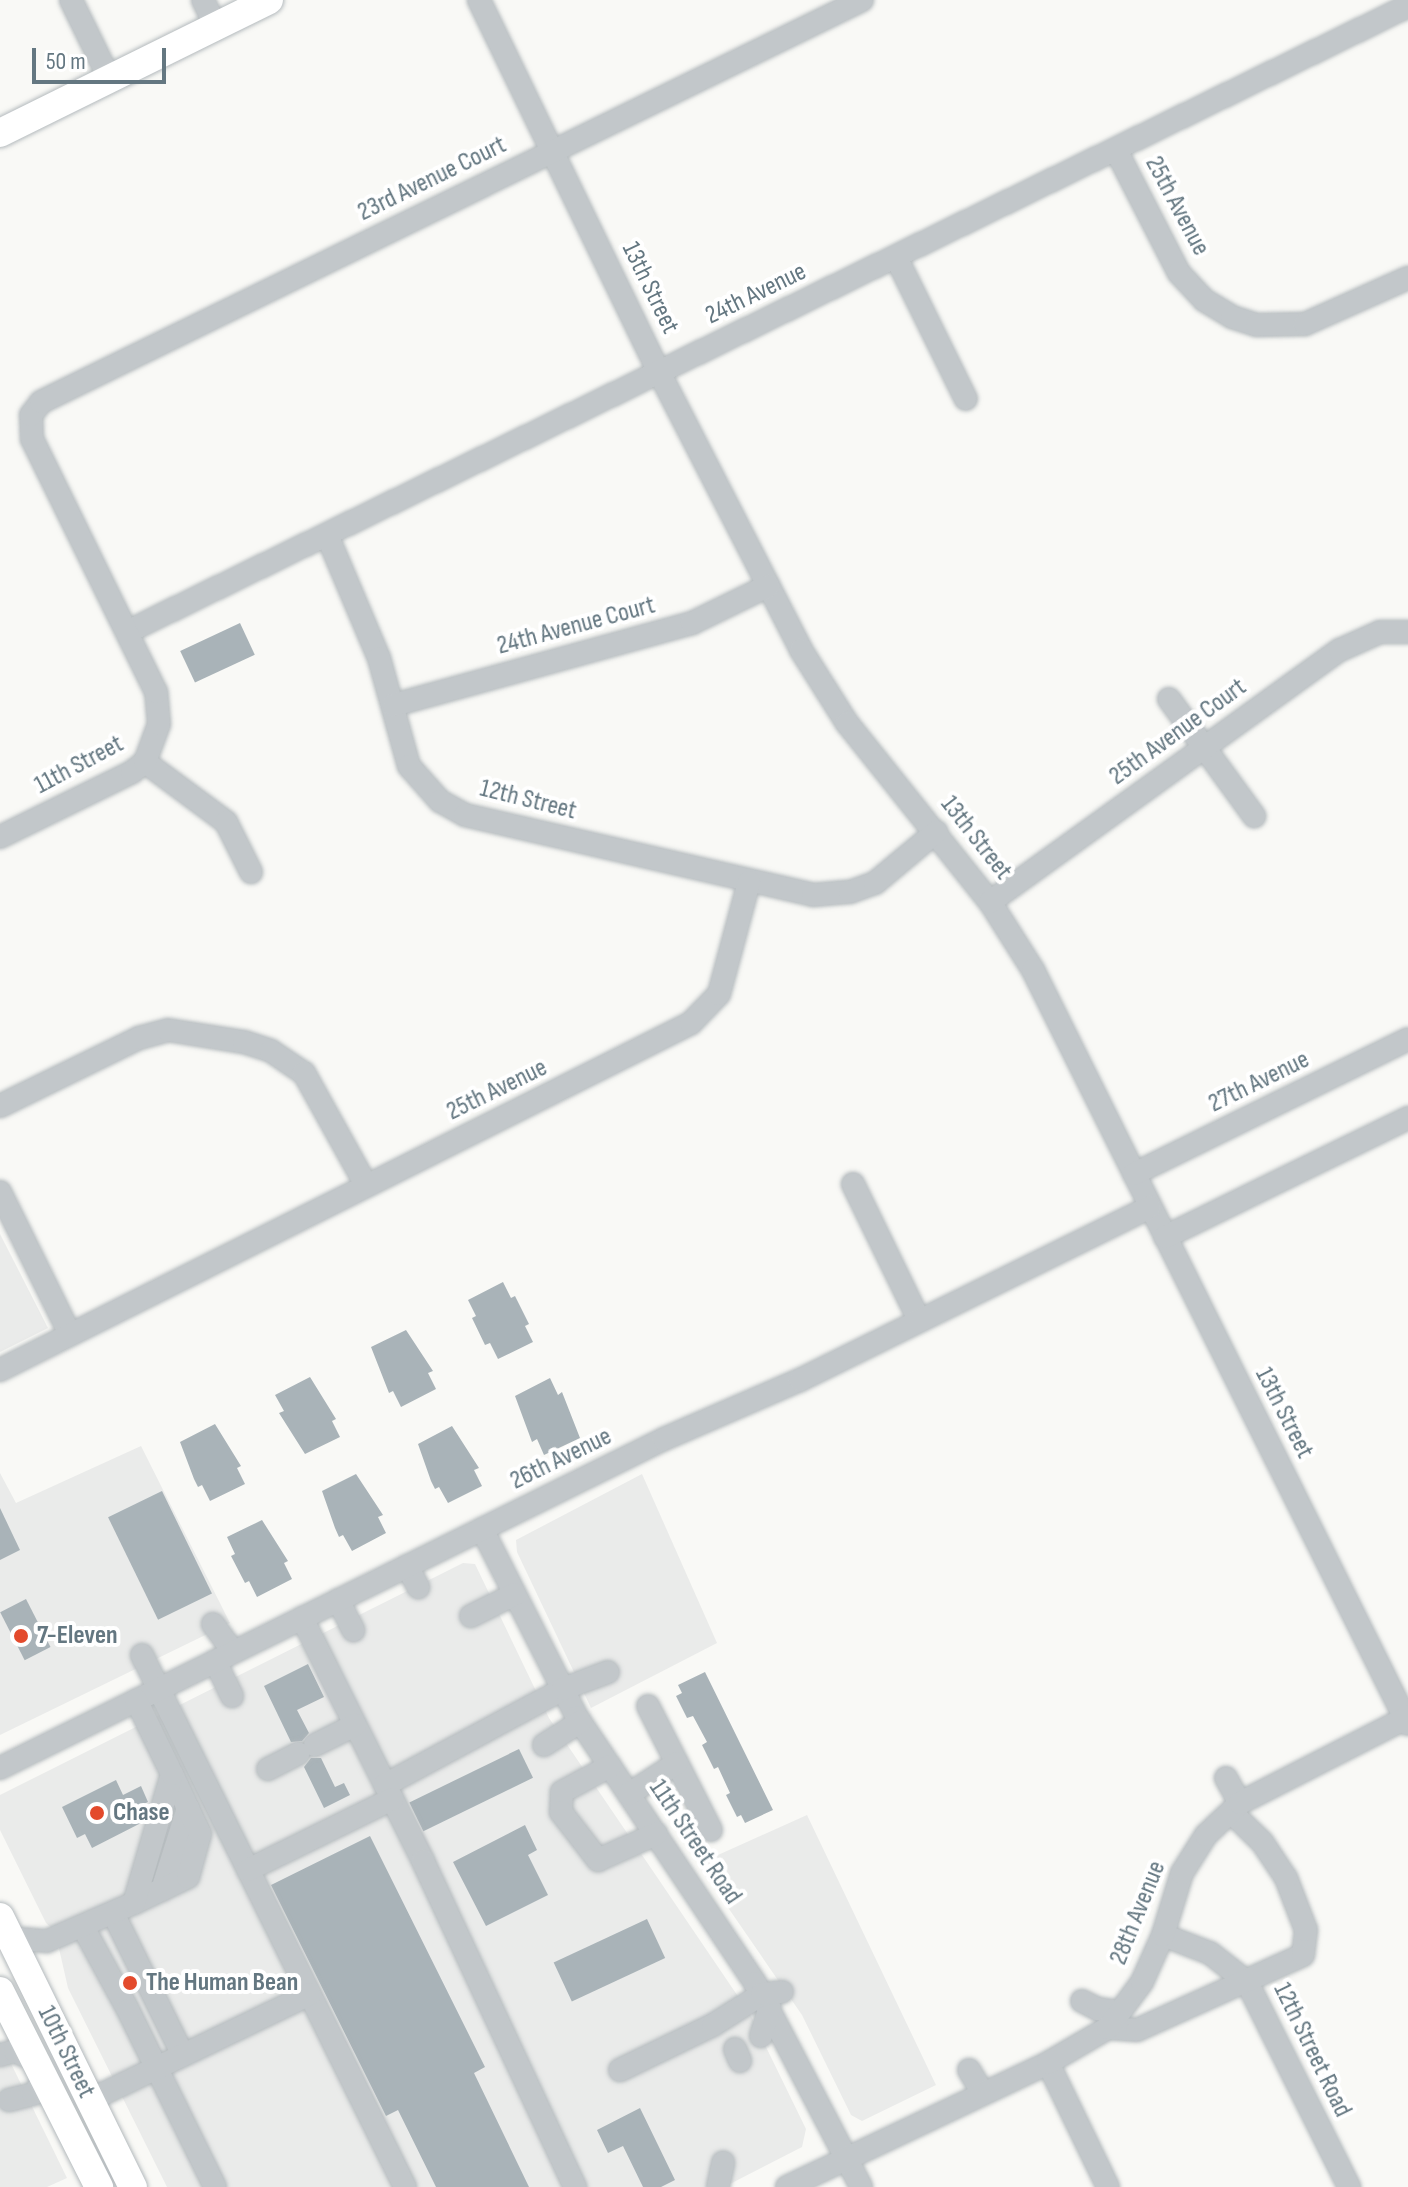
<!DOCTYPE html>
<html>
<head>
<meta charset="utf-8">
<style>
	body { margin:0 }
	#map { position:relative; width:1408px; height:2187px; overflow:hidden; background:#f9f9f6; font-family:"Sofia Sans Condensed",sans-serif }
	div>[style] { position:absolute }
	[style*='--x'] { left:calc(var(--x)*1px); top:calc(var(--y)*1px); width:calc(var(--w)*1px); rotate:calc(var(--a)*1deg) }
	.built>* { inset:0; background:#eaebea }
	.building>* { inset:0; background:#a9b3b8; transform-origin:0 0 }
	.roads { filter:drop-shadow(0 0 2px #b4babd) drop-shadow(0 0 2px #b4babd) }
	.minor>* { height:22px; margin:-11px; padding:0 11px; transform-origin:11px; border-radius:11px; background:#c2c7ca }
	.major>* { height:28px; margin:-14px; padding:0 14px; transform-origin:14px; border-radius:14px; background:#fff }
	.dots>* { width:22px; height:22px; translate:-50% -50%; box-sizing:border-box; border:4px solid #fff; border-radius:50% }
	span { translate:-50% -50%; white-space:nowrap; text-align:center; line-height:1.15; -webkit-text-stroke:8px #fff; paint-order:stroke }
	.street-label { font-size:26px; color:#647781 }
	.poi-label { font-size:26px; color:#647781; font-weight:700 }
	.left { translate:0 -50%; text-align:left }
	.scale { position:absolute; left:32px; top:48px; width:134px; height:36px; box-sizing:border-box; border:4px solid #647781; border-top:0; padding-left:10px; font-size:24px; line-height:28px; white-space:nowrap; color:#647781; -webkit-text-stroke:6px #fff; paint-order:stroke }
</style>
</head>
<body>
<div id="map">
	<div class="built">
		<i style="clip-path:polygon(0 1234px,48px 1328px,0 1352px)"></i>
		<i style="clip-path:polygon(141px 1446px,230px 1623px,0 1735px,0 1473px,16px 1503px)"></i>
		<i style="clip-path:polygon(642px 1474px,717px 1643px,591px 1708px,517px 1552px,516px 1540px)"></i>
		<i style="clip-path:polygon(463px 1563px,475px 1564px,549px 1718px,750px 2014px,806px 2129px,802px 2147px,724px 2187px,167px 2187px,68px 1988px,55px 1931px,46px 1923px,0 1830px,0 1795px)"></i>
		<i style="clip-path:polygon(807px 1815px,936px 2085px,862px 2121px,851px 2115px,802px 2015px,698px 1864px)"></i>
		<i style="clip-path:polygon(0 2041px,67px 2178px,47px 2187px,0 2187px)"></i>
	</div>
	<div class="building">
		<i style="left:240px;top:623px;width:35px;height:66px;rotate:65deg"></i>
		<i style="clip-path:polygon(503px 1282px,511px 1298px,515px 1296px,529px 1324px,525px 1326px,533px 1342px,498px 1359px,490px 1343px,485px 1345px,472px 1318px,476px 1316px,468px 1300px)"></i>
		<i style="clip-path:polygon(406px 1330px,433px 1371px,428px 1373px,436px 1389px,401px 1407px,393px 1391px,389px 1393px,371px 1347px)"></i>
		<i style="clip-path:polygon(310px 1377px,336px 1419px,332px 1421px,340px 1437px,305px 1454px,279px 1413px,284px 1411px,275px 1395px)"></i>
		<i style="clip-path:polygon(550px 1378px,558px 1395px,562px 1392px,580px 1438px,544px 1455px,537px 1439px,532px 1442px,515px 1396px)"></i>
		<i style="clip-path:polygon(215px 1424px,241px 1466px,237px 1468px,245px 1484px,210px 1501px,202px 1485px,198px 1487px,194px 1479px,180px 1442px)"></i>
		<i style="clip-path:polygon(452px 1426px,479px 1468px,474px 1470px,482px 1486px,448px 1503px,439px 1487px,435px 1489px,431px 1481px,418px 1444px)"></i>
		<i style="clip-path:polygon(356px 1474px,383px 1515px,378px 1517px,386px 1533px,352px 1551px,343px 1535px,339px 1537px,335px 1528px,322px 1491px)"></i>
		<i style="left:162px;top:1491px;width:114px;height:60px;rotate:64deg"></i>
		<i style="clip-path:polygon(0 1508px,20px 1550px,0 1560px)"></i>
		<i style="clip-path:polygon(262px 1520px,288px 1561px,284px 1563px,292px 1579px,257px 1597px,249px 1581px,245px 1583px,231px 1556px,235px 1554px,227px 1537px)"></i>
		<i style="left:26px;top:1599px;width:54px;height:29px;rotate:63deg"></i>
		<i style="clip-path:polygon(308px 1664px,324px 1697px,297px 1710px,309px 1733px,302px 1741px,291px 1742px,264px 1686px)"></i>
		<i style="clip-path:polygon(705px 1672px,773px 1810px,745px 1823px,741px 1815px,737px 1817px,726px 1795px,730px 1793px,718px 1767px,714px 1769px,702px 1745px,707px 1742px,693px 1716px,687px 1718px,676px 1696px,682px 1693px,678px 1685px)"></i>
		<i style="left:519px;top:1749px;width:32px;height:122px;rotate:64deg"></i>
		<i style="clip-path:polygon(311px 1758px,321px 1758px,335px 1787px,344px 1783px,350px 1795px,324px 1808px,304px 1767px)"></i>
		<i style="clip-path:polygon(116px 1780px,123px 1795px,141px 1786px,148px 1802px,133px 1809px,141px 1823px,92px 1848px,85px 1834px,77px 1838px,62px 1807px)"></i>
		<i style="clip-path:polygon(525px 1825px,537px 1850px,528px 1855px,548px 1895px,486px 1926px,453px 1862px)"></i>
		<i style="clip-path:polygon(370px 1836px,485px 2067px,474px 2073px,529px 2187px,436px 2187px,398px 2110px,386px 2116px,271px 1885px)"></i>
		<i style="left:647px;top:1919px;width:43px;height:103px;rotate:65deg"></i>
		<i style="clip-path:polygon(640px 2108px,675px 2180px,661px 2187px,643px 2187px,623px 2146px,608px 2153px,597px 2130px)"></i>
	</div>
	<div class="roads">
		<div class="minor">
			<i style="--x:71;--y:0;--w:87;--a:64"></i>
			<i style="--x:203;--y:0;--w:28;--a:64"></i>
			<i style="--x:479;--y:0;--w:413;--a:64.2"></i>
			<i style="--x:659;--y:372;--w:312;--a:62.9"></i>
			<i style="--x:801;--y:650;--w:86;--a:57.8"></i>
			<i style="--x:847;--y:723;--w:229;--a:51.4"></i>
			<i style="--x:990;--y:902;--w:80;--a:57.7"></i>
			<i style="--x:1033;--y:970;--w:842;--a:63.56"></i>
			<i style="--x:1116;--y:150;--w:138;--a:62.9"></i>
			<i style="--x:1179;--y:273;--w:37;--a:47"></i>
			<i style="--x:1204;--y:300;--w:33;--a:31"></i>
			<i style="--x:1232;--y:317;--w:26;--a:18"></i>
			<i style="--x:1257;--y:325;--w:48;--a:-1.2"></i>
			<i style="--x:1305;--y:324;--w:113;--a:-24.1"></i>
			<i style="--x:896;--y:257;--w:158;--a:63.8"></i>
			<i style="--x:327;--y:535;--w:134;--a:67.1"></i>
			<i style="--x:379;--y:658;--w:112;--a:74.5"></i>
			<i style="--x:409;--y:766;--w:47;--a:48.5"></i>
			<i style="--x:440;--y:801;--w:29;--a:29"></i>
			<i style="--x:465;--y:815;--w:357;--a:12.9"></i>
			<i style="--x:813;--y:895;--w:37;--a:-5"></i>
			<i style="--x:850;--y:892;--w:27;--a:-20"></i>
			<i style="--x:875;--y:883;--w:80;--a:-39.9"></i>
			<i style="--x:129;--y:631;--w:1424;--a:-26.04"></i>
			<i style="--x:1169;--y:699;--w:145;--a:54"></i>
			<i style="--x:394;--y:705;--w:309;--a:-15.4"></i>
			<i style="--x:692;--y:623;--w:85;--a:-26"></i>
			<i style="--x:145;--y:762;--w:101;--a:36.5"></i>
			<i style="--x:226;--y:822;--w:56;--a:63.4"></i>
			<i style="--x:0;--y:837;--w:147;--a:-26.2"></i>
			<i style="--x:132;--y:772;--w:16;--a:-38"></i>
			<i style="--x:145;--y:762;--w:40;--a:-69.8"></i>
			<i style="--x:159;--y:724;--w:32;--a:-95"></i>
			<i style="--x:156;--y:692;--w:282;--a:-116.1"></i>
			<i style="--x:32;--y:439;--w:24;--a:-92"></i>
			<i style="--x:31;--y:415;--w:16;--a:-52"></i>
			<i style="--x:41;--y:402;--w:914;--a:-26.09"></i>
			<i style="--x:990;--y:902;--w:431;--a:-35.8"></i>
			<i style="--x:1340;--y:650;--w:44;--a:-24.2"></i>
			<i style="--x:1380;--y:632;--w:28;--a:0"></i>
			<i style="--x:0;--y:1106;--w:155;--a:-26.1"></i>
			<i style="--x:139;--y:1038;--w:30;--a:-15"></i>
			<i style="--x:168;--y:1030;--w:77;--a:9"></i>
			<i style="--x:244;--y:1042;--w:28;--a:18"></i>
			<i style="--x:271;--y:1051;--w:40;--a:34"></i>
			<i style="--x:304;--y:1073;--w:128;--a:61"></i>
			<i style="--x:1134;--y:1174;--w:305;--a:-26.2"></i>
			<i style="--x:853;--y:1184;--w:151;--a:64.1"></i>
			<i style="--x:0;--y:1192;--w:158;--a:63.8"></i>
			<i style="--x:1165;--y:1237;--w:271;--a:-26.1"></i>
			<i style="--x:0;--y:1370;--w:773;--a:-26.66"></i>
			<i style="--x:691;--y:1023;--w:40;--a:-46"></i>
			<i style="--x:719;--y:994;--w:116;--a:-75"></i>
			<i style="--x:482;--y:1529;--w:211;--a:63.2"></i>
			<i style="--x:577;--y:1717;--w:320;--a:56.2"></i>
			<i style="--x:755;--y:1983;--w:230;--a:62.5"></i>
			<i style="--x:407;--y:1566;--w:24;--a:62"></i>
			<i style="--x:338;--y:1600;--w:34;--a:63"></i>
			<i style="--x:471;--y:1616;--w:49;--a:-26.6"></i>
			<i style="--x:302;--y:1618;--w:271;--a:63.5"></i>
			<i style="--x:423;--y:1861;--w:360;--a:65"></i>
			<i style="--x:213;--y:1624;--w:34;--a:54"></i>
			<i style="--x:142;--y:1655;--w:593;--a:63.69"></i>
			<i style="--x:215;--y:1661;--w:39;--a:64"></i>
			<i style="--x:648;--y:1706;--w:139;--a:63.1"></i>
			<i style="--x:315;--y:1745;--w:45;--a:-26.6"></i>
			<i style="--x:544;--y:1745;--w:43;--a:-32.6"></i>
			<i style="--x:610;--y:1766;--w:55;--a:151.6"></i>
			<i style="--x:562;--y:1792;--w:20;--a:93"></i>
			<i style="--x:561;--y:1812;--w:61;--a:52.4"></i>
			<i style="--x:598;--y:1860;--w:64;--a:-24.1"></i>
			<i style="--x:0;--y:1768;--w:741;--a:-26.36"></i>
			<i style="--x:664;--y:1439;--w:148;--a:-23.5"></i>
			<i style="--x:800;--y:1380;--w:390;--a:-26.3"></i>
			<i style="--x:268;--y:1769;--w:34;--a:-27"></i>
			<i style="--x:1226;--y:1778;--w:29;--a:61"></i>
			<i style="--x:385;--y:1785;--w:202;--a:-28.3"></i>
			<i style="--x:563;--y:1689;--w:48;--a:-20.7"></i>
			<i style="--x:629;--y:1794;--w:57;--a:-32.9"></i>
			<i style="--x:248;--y:1870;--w:161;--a:-26.2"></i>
			<i style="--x:162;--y:1890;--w:86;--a:-72.4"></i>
			<i style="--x:134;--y:1903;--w:60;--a:-25.7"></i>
			<i style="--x:188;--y:1877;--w:45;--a:-74.4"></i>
			<i style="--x:200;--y:1834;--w:66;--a:-115"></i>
			<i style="--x:113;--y:1913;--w:158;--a:63.8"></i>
			<i style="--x:83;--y:1927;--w:94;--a:61.5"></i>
			<i style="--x:128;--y:2010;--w:197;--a:63.8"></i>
			<i style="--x:1163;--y:1935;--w:50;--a:21"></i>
			<i style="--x:1210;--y:1953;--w:47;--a:38.1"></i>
			<i style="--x:1247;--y:1982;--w:229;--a:63.5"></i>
			<i style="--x:11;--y:1938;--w:36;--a:5"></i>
			<i style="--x:47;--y:1941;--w:95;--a:-23.6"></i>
			<i style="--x:134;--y:1903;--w:134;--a:-73.6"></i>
			<i style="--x:172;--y:1774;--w:82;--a:-115.9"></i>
			<i style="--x:1082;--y:2001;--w:18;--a:27"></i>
			<i style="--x:1098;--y:2009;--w:21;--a:8"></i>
			<i style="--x:1108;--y:2028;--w:29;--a:4"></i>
			<i style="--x:1137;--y:2030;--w:182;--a:-24.3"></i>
			<i style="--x:1303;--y:1955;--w:25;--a:-83"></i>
			<i style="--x:1306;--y:1930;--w:56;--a:-111"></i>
			<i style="--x:1286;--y:1878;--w:43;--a:-123.7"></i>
			<i style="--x:1262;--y:1842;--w:43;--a:-135.9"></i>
			<i style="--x:761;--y:2036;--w:30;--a:-73"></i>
			<i style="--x:735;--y:2049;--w:13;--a:67"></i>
			<i style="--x:0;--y:2055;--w:16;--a:-15"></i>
			<i style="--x:15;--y:2051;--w:22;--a:27"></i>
			<i style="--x:1048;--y:2063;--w:138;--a:64.2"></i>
			<i style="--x:620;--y:2070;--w:103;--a:-25.8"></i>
			<i style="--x:713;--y:2025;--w:58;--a:-32.3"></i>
			<i style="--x:762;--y:1994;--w:20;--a:-6"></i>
			<i style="--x:969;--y:2070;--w:27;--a:59"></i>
			<i style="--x:9;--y:2100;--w:25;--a:-14"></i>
			<i style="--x:33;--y:2094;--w:18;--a:-49"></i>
			<i style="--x:90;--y:2100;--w:244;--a:-25.7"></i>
			<i style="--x:718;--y:2187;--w:25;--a:-78"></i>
			<i style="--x:787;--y:2187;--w:289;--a:-25.4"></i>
			<i style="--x:1048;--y:2063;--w:69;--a:-30.3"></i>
			<i style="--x:1108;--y:2028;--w:57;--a:-53.5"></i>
			<i style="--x:1142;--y:1982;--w:51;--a:-65.9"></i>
			<i style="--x:1163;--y:1935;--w:65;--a:-73"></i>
			<i style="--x:1182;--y:1873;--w:45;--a:-57.7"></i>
			<i style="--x:1206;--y:1835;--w:47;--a:-43.3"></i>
			<i style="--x:1240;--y:1803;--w:189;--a:-27.1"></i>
		</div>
		<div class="major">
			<i style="--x:0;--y:133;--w:300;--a:-26.3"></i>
			<i style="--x:0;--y:1917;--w:301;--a:63.8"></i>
			<i style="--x:0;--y:1991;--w:220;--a:63.2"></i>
		</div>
	</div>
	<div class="dots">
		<i style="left:21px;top:1636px;background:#e34a2c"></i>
		<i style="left:97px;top:1813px;background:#e34a2c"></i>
		<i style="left:130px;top:1983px;background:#e34a2c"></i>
	</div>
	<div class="street-label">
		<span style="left:432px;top:179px;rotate:-26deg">23rd Avenue Court</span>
		<span style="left:1177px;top:206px;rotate:62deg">25th Avenue</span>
		<span style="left:650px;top:288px;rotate:64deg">13th Street</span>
		<span style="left:756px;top:294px;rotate:-26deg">24th Avenue</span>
		<span style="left:576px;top:626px;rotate:-15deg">24th Avenue Court</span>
		<span style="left:1178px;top:732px;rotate:-36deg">25th Avenue Court</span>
		<span style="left:79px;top:765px;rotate:-28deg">11th Street</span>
		<span style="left:528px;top:800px;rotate:14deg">12th Street</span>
		<span style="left:976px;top:838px;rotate:52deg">13th Street</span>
		<span style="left:1259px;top:1082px;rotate:-26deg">27th Avenue</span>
		<span style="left:497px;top:1090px;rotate:-26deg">25th Avenue</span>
		<span style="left:1284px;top:1413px;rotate:63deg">13th Street</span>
		<span style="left:561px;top:1459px;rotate:-26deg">26th Avenue</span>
		<span style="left:695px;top:1842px;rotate:56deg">11th Street Road</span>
		<span style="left:1138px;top:1913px;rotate:-68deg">28th Avenue</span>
		<span style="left:1312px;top:2050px;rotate:64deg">12th Street Road</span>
		<span style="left:66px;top:2052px;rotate:64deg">10th Street</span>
	</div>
	<div class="poi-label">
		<span class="left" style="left:37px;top:1636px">7-Eleven</span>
		<span class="left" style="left:113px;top:1813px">Chase</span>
		<span class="left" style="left:146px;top:1983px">The Human Bean</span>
	</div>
	<div class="scale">50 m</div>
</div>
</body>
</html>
